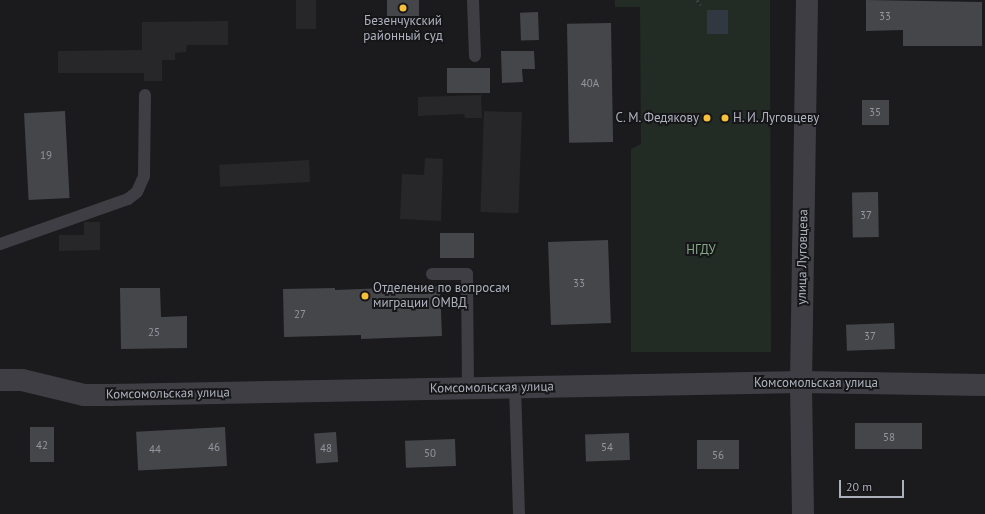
<!DOCTYPE html>
<html>
<head>
<meta charset="utf-8">
<style>
	body { margin:0 }
	#map { position:relative; width:985px; height:514px; overflow:hidden; background:#1b1b1d; font-family:"PT Sans",sans-serif }
	div>[style] { position:absolute }
	[style*='--x'] { left:calc(var(--x)*1px); top:calc(var(--y)*1px); width:calc(var(--w)*1px); rotate:calc(var(--a)*1deg) }
	.built>* { inset:0; background:#27272a; transform-origin:0 0 }
	.green>* { inset:0; background:#222c24 }
	.water>* { inset:0; background:#303942; transform-origin:0 0 }
	.building>* { inset:0; background:#45464a; transform-origin:0 0 }
	.path>* { height:2.5px; margin-top:-1.25px; transform-origin:0; background:repeating-linear-gradient(90deg,#424349 0 2px,transparent 0 5px) }
	.service>* { height:12px; margin:-6px; padding:0 6px; transform-origin:6px; border-radius:6px; background:#3e3e44 }
	.minor>* { height:22px; margin:-11px; padding:0 11px; transform-origin:11px; border-radius:11px; background:#3e3e44 }
	.dots>* { width:11px; height:11px; translate:-50% -50%; box-sizing:border-box; border:2px solid #161618; border-radius:50% }
	span { translate:-50% -50%; white-space:nowrap; text-align:center; line-height:1.15; -webkit-text-stroke:4px #161618; paint-order:stroke }
	.number-label { font-size:11px; color:#9396a0 }
	.number-label span { -webkit-text-stroke-width:0 }
	.poi-label { font-size:13px; color:#adb1bd }
	.right { translate:-100% -50%; text-align:right }
	.left { translate:0 -50%; text-align:left }
	.park-label { font-size:13px; color:#84a888 }
	.street-label { font-size:13px; color:#adb1bd }
	.scale { position:absolute; left:839px; top:480px; width:65px; height:18px; box-sizing:border-box; border:2px solid #adb1bd; border-top:0; padding-left:5px; font-size:12px; line-height:14px; white-space:nowrap; color:#adb1bd; -webkit-text-stroke:3px #161618; paint-order:stroke }
</style>
</head>
<body>
<div id="map">
	<div class="built">
		<i style="left:296px;top:0;width:20px;height:29px"></i>
		<i style="clip-path:polygon(228px 21px,228px 45px,187px 45px,186px 52px,175px 53px,175px 60px,162px 60px,162px 81px,144px 81px,144px 73px,58px 73px,58px 51px,142px 50px,142px 22px)"></i>
		<i style="clip-path:polygon(481px 95px,482px 118px,465px 118px,464px 114px,418px 116px,418px 97px)"></i>
		<i style="left:484px;top:111px;width:38px;height:101px;rotate:2deg"></i>
		<i style="clip-path:polygon(425px 158px,443px 159px,441px 221px,400px 219px,402px 174px,424px 175px)"></i>
		<i style="left:309px;top:160px;width:22px;height:90px;rotate:87deg"></i>
		<i style="clip-path:polygon(84px 222px,100px 222px,100px 250px,59px 251px,59px 235px,84px 235px)"></i>
	</div>
	<div class="green">
		<i style="clip-path:polygon(615px 0,770px 0,771px 352px,631px 352px,631px 149px,641px 144px,640px 7px,615px 7px)"></i>
	</div>
	<div class="water">
		<i style="left:707px;top:10px;width:21px;height:24px"></i>
	</div>
	<div class="building">
		<i style="left:387px;top:0;width:32px;height:16px"></i>
		<i style="clip-path:polygon(866px 0,982px 2px,982px 46px,903px 46px,903px 30px,866px 31px)"></i>
		<i style="left:538px;top:12px;width:28px;height:18px;rotate:88deg"></i>
		<i style="left:611px;top:23px;width:119px;height:44px;rotate:89deg"></i>
		<i style="clip-path:polygon(501px 51px,534px 51px,535px 69px,522px 69px,523px 82px,502px 83px)"></i>
		<i style="left:490px;top:68px;width:25px;height:43px;rotate:90deg"></i>
		<i style="left:862px;top:100px;width:27px;height:25px"></i>
		<i style="left:65px;top:111px;width:87px;height:41px;rotate:87deg"></i>
		<i style="left:878px;top:192px;width:45px;height:26px;rotate:89deg"></i>
		<i style="left:440px;top:233px;width:34px;height:25px"></i>
		<i style="left:608px;top:240px;width:83px;height:60px;rotate:88deg"></i>
		<i style="clip-path:polygon(440px 286px,442px 336px,361px 339px,361px 335px,284px 337px,283px 289px,335px 288px,335px 290px)"></i>
		<i style="clip-path:polygon(120px 288px,160px 288px,161px 317px,187px 316px,187px 348px,121px 349px)"></i>
		<i style="left:894px;top:323px;width:26px;height:48px;rotate:88deg"></i>
		<i style="left:922px;top:423px;width:26px;height:67px;rotate:90deg"></i>
		<i style="left:30px;top:427px;width:24px;height:35px"></i>
		<i style="left:225px;top:427px;width:39px;height:89px;rotate:87deg"></i>
		<i style="left:336px;top:432px;width:30px;height:22px;rotate:86deg"></i>
		<i style="left:629px;top:433px;width:27px;height:44px;rotate:88deg"></i>
		<i style="left:455px;top:439px;width:27px;height:50px;rotate:88deg"></i>
		<i style="left:697px;top:440px;width:42px;height:29px"></i>
	</div>
	<div class="path">
		<i style="--x:697;--y:0;--w:6;--a:51"></i>
	</div>
	<div class="service">
		<i style="--x:473;--y:0;--w:56;--a:88"></i>
		<i style="--x:0;--y:244;--w:136;--a:-19.4"></i>
		<i style="--x:128;--y:199;--w:11;--a:-38"></i>
		<i style="--x:137;--y:192;--w:17;--a:-66"></i>
		<i style="--x:144;--y:176;--w:81;--a:-89.3"></i>
		<i style="--x:432;--y:274;--w:35;--a:0"></i>
		<i style="--x:467;--y:274;--w:114;--a:89.5"></i>
		<i style="--x:515;--y:387;--w:127;--a:88.2"></i>
	</div>
	<div class="minor">
		<i style="--x:0;--y:380;--w:22;--a:0"></i>
		<i style="--x:22;--y:380;--w:64;--a:13.6"></i>
		<i style="--x:84;--y:395;--w:28;--a:0"></i>
		<i style="--x:112;--y:395;--w:689;--a:-1.08"></i>
		<i style="--x:801;--y:382;--w:184;--a:0.9"></i>
		<i style="--x:803;--y:514;--w:132;--a:-90.9"></i>
		<i style="--x:801;--y:382;--w:382;--a:-89.1"></i>
	</div>
	<div class="dots">
		<i style="left:403px;top:8px;background:#f6c03a"></i>
		<i style="left:707px;top:118px;background:#f6c03a"></i>
		<i style="left:725px;top:118px;background:#f6c03a"></i>
		<i style="left:365px;top:296px;background:#f6c03a"></i>
	</div>
	<div class="number-label">
		<span style="left:885px;top:16px">33</span>
		<span style="left:590px;top:83px">40А</span>
		<span style="left:875px;top:112px">35</span>
		<span style="left:46px;top:155px">19</span>
		<span style="left:866px;top:215px">37</span>
		<span style="left:579px;top:283px">33</span>
		<span style="left:300px;top:314px">27</span>
		<span style="left:154px;top:332px">25</span>
		<span style="left:870px;top:336px">37</span>
		<span style="left:889px;top:437px">58</span>
		<span style="left:42px;top:445px">42</span>
		<span style="left:214px;top:447px">46</span>
		<span style="left:607px;top:447px">54</span>
		<span style="left:326px;top:448px">48</span>
		<span style="left:155px;top:449px">44</span>
		<span style="left:430px;top:453px">50</span>
		<span style="left:718px;top:455px">56</span>
	</div>
	<div class="poi-label">
		<span style="left:403px;top:29px">Безенчукский<br>районный суд</span>
		<span class="right" style="left:699px;top:118px">С. М. Федякову</span>
		<span class="left" style="left:733px;top:118px">Н. И. Луговцеву</span>
		<span class="left" style="left:373px;top:296px">Отделение по вопросам<br>миграции ОМВД</span>
	</div>
	<div class="park-label">
		<span style="left:701px;top:250px">НГДУ</span>
	</div>
	<div class="street-label">
		<span style="left:803px;top:257px;rotate:-89deg">улица Луговцева</span>
		<span style="left:816px;top:383px">Комсомольская улица</span>
		<span style="left:492px;top:388px;rotate:-1deg">Комсомольская улица</span>
		<span style="left:168px;top:394px;rotate:-1deg">Комсомольская улица</span>
	</div>
	<div class="scale">20 m</div>
</div>
</body>
</html>
